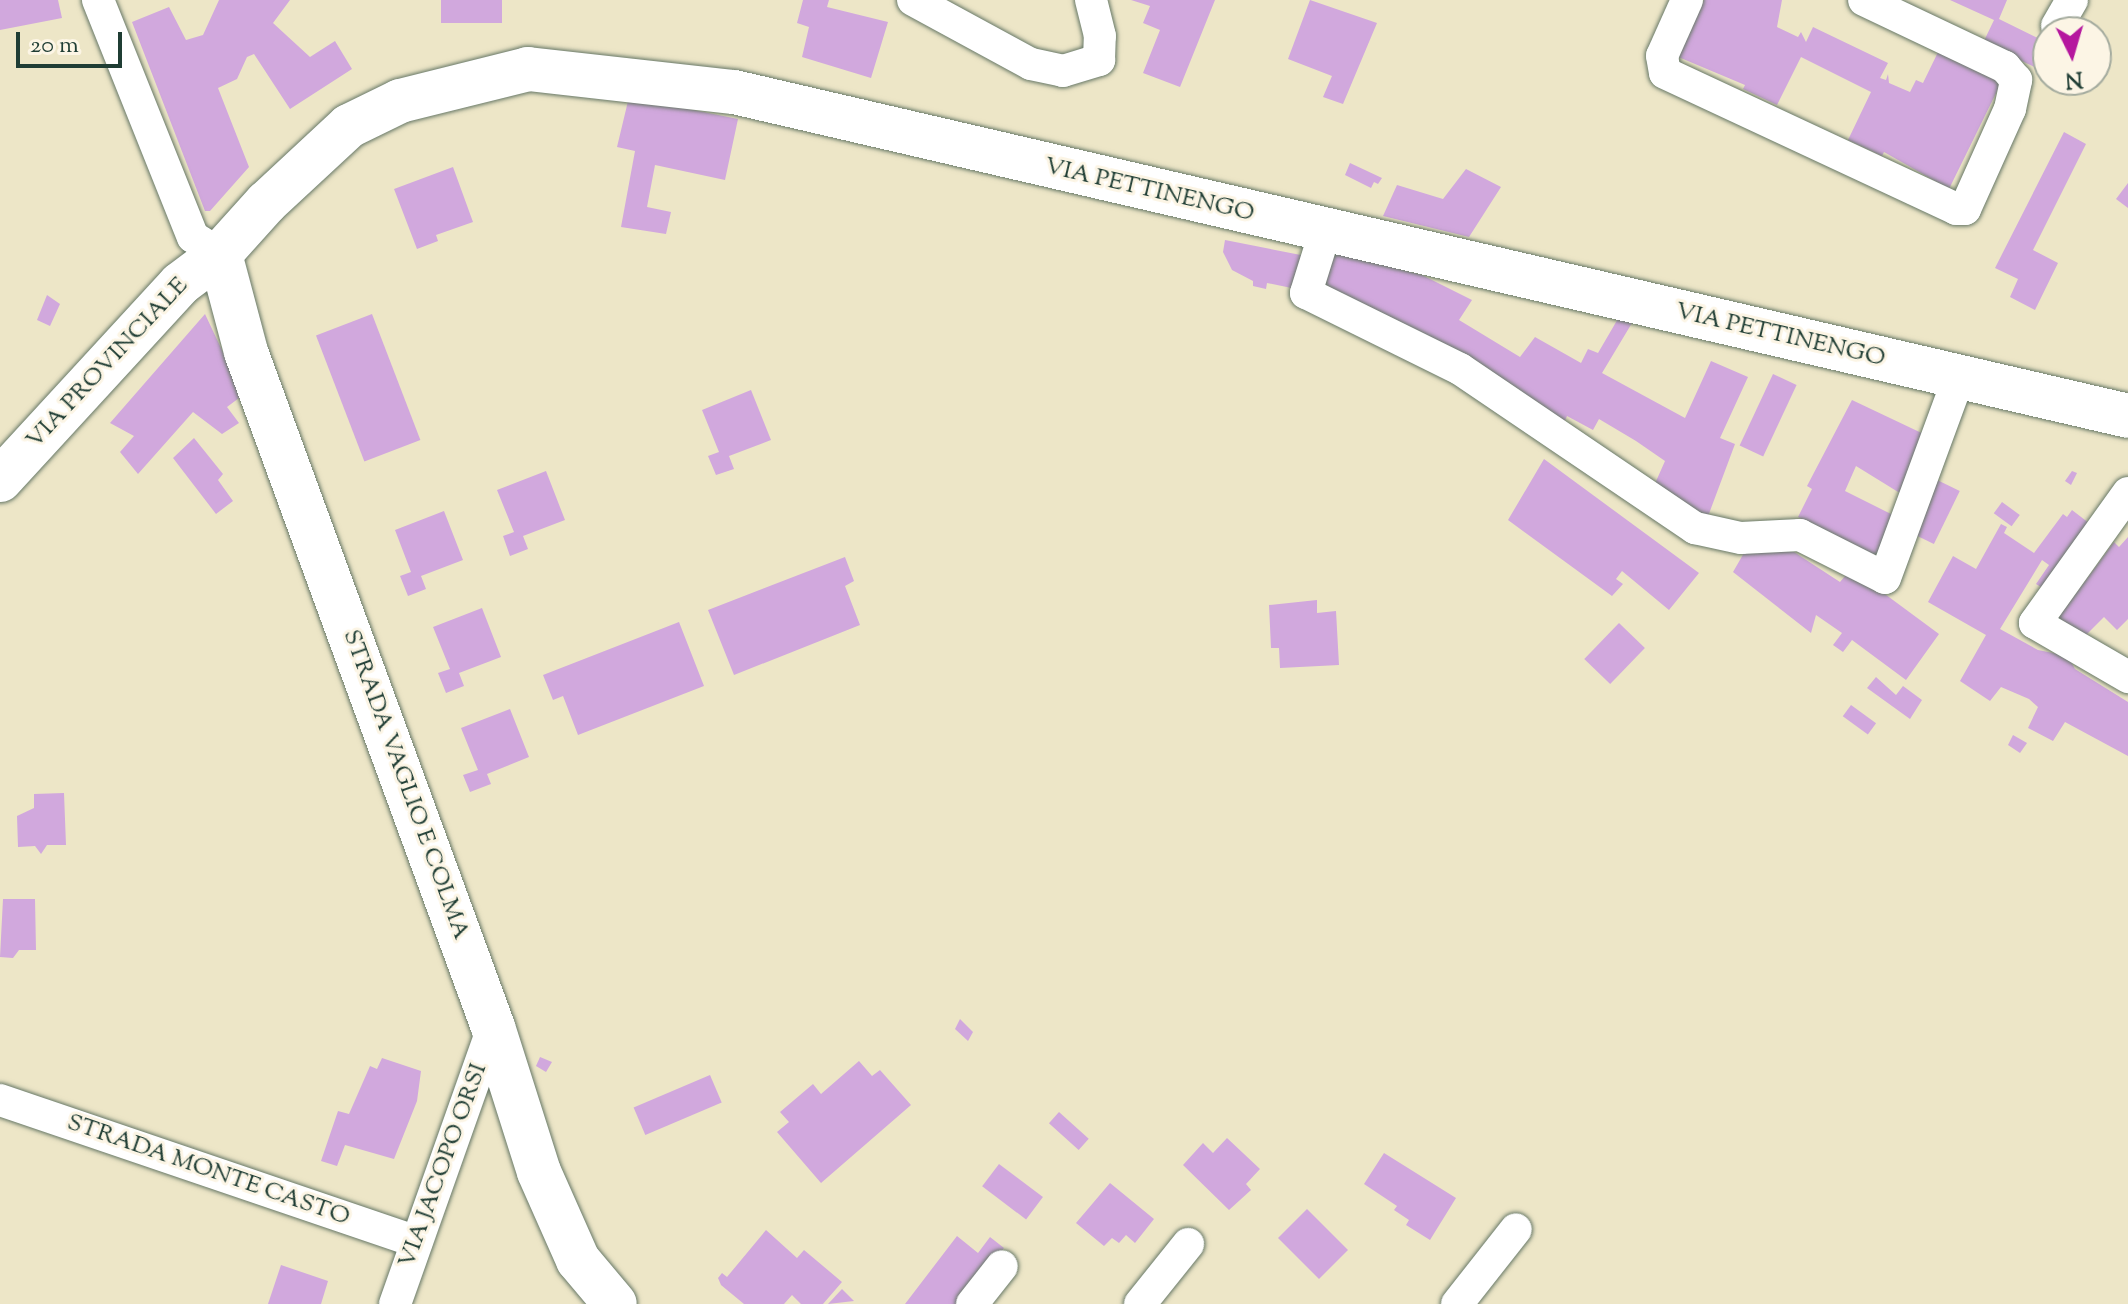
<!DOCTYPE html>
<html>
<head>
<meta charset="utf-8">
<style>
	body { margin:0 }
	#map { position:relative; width:2128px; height:1304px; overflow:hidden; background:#ede6c7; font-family:"Sorts Mill Goudy",serif }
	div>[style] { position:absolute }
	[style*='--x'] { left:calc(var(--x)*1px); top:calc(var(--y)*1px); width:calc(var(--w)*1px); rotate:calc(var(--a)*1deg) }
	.building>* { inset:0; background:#d1a8dd; transform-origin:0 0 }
	.roads { filter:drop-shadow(0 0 2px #677867) drop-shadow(0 0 2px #677867) }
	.street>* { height:32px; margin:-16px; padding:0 16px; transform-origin:16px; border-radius:16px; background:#fff }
	.secondary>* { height:44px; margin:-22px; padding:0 22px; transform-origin:22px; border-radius:22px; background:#fff }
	span { translate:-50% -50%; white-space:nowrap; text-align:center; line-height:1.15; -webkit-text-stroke:6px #fcf5e5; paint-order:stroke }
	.street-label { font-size:24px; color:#1f3d34 }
	.north { position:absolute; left:2032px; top:16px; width:80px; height:80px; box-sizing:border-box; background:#fcf5e5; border:2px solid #a4ab9e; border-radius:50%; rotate:175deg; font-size:22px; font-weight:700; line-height:32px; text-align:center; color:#1f3d34 }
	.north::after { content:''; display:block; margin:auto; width:28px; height:36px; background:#b5179e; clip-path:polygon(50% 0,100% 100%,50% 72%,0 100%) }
	.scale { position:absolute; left:16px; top:32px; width:106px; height:36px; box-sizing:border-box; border:4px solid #1f3d34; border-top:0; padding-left:10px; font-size:24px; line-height:28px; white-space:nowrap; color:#1f3d34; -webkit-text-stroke:6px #fcf5e5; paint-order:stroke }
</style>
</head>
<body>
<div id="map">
	<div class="building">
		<i style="clip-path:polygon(0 0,58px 0,62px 18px,0 30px)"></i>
		<i style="clip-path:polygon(219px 0,290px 0,273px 23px,310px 57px,335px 41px,352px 69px,290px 109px,254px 54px,247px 57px,237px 79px,218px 88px,249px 167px,210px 211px,205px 211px,132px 22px,169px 7px,186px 40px,203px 35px)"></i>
		<i style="left:441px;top:0;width:61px;height:23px"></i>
		<i style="clip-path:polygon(803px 0,829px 0,827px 7px,888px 22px,871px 78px,802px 57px,809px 27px,797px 23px)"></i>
		<i style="clip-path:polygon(1131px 0,1215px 0,1180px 87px,1143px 73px,1160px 30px,1143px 23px,1150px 6px)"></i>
		<i style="clip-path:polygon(1310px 0,1377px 23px,1343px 104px,1323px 97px,1332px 76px,1288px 59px)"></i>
		<i style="clip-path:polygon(1704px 0,1782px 0,1777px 27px,1798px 37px,1801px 32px,1806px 42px,1813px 27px,1888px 63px,1880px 78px,1886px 80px,1888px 74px,1889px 83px,1910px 92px,1916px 80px,1923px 83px,1941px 46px,2004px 77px,1949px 189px,1884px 152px,1882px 156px,1848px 140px,1871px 92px,1801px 57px,1777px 105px,1743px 89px,1745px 85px,1676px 56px)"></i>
		<i style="clip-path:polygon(1950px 0,2007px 0,1999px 19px,2048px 43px,2045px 72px,1983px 43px,1994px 20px)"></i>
		<i style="clip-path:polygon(629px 97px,738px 119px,725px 180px,655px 165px,647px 207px,671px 212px,666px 234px,621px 227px,635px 151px,617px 147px)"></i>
		<i style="clip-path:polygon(2064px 132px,2086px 144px,2033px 250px,2058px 263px,2035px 310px,2010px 297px,2018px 279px,1995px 268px)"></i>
		<i style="clip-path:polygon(1350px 163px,1382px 178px,1378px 184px,1374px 182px,1371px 188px,1345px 175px)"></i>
		<i style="clip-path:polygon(453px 167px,473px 222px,436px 235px,438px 241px,417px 249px,394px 189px)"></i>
		<i style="clip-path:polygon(1466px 169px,1501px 187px,1469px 237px,1383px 216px,1397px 185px,1443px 199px)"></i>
		<i style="clip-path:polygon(2128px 183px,2128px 208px,2116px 199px)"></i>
		<i style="clip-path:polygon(1225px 240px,1311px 257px,1301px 290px,1267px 283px,1266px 289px,1253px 286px,1253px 281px,1232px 270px,1223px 252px)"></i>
		<i style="clip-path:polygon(1325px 250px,1422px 275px,1472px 300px,1459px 320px,1520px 357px,1535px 337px,1581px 363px,1588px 349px,1598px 353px,1619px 317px,1632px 323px,1602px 373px,1685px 418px,1711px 361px,1748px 377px,1720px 438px,1735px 444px,1707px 519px,1653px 488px,1665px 461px,1636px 441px,1599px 419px,1593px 430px,1567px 416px,1562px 427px,1316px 282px)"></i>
		<i style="clip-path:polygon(47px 295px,60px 304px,50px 326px,37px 320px)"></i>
		<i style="clip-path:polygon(205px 314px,243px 395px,227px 407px,239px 423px,222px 434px,193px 412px,138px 474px,120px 452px,134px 436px,110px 423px)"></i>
		<i style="left:372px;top:314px;width:135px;height:60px;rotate:69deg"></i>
		<i style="left:1773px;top:374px;width:26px;height:79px;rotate:25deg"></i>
		<i style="clip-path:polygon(751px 390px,771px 440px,729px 456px,734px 469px,716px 475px,708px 456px,719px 452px,702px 410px)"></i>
		<i style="clip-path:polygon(1852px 400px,1930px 437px,1903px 495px,1856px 466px,1845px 491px,1899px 518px,1879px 560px,1798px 517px,1812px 489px,1807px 486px)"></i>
		<i style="clip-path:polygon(194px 438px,223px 474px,218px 480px,233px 501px,216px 514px,173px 458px)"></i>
		<i style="clip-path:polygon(1544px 459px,1699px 573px,1669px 610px,1622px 571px,1616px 579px,1623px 584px,1612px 596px,1508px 520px)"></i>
		<i style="clip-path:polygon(546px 471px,565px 520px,523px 536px,528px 549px,510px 556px,503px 536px,514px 532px,497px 490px)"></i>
		<i style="clip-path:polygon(2072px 471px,2077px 473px,2071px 485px,2065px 481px)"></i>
		<i style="left:1931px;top:477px;width:32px;height:59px;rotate:26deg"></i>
		<i style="left:2002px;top:502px;width:22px;height:14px;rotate:36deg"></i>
		<i style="clip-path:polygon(2072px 510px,2098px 530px,2049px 592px,2036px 584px,2049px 565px,2042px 560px,2000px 629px,2038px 650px,2068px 656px,2075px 669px,2128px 702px,2128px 756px,2065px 722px,2053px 741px,2028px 728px,2038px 707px,2029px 699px,2001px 687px,1990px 701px,1960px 681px,1986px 635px,1928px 602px,1953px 556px,1976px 569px,2001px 524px,2007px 527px,2004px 533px,2034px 553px,2063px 514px,2067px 517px)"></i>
		<i style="clip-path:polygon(444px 511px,463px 560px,421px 576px,426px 589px,408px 596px,400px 576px,411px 572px,395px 530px)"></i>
		<i style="clip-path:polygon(2128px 537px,2128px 619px,2117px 630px,2104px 617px,2086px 635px,2058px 618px,2114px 542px,2119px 547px)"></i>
		<i style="clip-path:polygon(1748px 546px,1794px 552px,1840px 582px,1851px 569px,1939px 634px,1906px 680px,1852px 640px,1843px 652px,1833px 645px,1842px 633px,1816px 615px,1811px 633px,1733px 572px)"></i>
		<i style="clip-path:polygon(845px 557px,854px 581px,845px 586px,860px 625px,734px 675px,708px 610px)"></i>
		<i style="clip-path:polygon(1317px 600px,1317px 613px,1336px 611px,1339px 665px,1280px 668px,1279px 648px,1271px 648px,1269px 605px)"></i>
		<i style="clip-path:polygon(482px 608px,501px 657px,459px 673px,464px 686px,446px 693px,438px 673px,450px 669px,433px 627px)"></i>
		<i style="clip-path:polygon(679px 622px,704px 686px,578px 735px,563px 696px,553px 700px,543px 675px)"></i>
		<i style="left:1619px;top:623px;width:36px;height:50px;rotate:44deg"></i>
		<i style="clip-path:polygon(1876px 677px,1896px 695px,1903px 686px,1922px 700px,1910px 719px,1867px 688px)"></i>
		<i style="left:1851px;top:705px;width:31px;height:14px;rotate:36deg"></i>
		<i style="clip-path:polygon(510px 709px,529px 757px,487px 774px,491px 784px,470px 792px,463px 775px,478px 770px,461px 728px)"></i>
		<i style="clip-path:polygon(2013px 735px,2027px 743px,2020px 753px,2008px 745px)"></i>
		<i style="clip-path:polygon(64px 793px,66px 845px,47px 845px,41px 854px,35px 846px,18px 847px,17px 816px,34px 808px,34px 794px)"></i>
		<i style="clip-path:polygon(3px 899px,35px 899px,36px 950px,19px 950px,13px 958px,0 957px)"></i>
		<i style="clip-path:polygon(960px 1019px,973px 1032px,968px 1041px,955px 1029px)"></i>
		<i style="clip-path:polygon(540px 1057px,552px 1062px,546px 1072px,536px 1066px)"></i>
		<i style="clip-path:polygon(382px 1058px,421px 1071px,417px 1101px,394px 1159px,345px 1145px,337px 1166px,321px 1161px,338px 1111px,349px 1114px,370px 1066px,377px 1069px)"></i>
		<i style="clip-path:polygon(859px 1061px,872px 1076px,880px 1070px,911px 1105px,821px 1183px,777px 1132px,789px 1122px,780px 1112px,813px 1084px,821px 1094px)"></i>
		<i style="left:710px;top:1075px;width:30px;height:83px;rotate:67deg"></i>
		<i style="left:1059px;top:1112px;width:40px;height:15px;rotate:42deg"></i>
		<i style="clip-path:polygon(1227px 1138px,1260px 1169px,1246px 1184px,1251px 1190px,1229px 1210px,1183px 1165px,1203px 1143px,1213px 1153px)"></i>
		<i style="clip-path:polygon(1384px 1153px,1456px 1198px,1430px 1240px,1406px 1225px,1409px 1220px,1394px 1210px,1397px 1206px,1364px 1184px)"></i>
		<i style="left:999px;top:1164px;width:55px;height:28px;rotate:37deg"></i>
		<i style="clip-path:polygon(1110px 1183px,1154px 1219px,1135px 1243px,1126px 1235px,1119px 1243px,1112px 1238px,1104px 1246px,1076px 1223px)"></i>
		<i style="left:1307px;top:1209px;width:58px;height:41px;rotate:45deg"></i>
		<i style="clip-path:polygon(766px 1230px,797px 1258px,804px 1250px,842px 1282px,823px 1304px,801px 1304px,792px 1295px,784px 1304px,744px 1304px,721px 1285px,718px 1278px,722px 1273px,727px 1277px)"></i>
		<i style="clip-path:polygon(957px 1236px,978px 1253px,990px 1237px,1004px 1248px,959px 1304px,905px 1304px)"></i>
		<i style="clip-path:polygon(281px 1265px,328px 1281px,321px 1304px,268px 1304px)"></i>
		<i style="clip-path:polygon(842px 1289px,854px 1301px,828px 1304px)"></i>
	</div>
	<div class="roads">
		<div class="street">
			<i style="--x:98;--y:0;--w:255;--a:68.2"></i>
			<i style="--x:193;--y:237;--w:32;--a:32"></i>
			<i style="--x:913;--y:0;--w:134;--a:28.5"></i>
			<i style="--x:1031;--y:64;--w:33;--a:12"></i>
			<i style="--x:1063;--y:71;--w:38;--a:-17"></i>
			<i style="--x:1099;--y:60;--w:24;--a:-88"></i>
			<i style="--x:1100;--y:36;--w:37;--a:-104"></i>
			<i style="--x:1687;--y:0;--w:61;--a:114.1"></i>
			<i style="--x:1662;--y:56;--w:17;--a:80"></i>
			<i style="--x:1665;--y:73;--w:321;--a:25"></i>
			<i style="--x:1956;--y:209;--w:9;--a:0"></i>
			<i style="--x:1965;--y:209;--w:110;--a:-65.8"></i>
			<i style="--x:2010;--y:109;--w:30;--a:-78"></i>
			<i style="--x:2016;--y:80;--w:17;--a:-130"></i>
			<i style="--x:2005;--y:67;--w:156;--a:-154.6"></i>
			<i style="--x:2057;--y:26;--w:30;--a:-60"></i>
			<i style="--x:1325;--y:232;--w:64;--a:107.3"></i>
			<i style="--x:1306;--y:293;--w:172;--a:26.3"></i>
			<i style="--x:1460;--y:369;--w:284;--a:34.1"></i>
			<i style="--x:1695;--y:528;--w:47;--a:12.3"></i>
			<i style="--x:1741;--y:538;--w:59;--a:-2.9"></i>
			<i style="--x:1800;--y:535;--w:95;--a:26.8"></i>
			<i style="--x:1885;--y:578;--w:214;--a:-69.8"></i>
			<i style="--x:2128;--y:493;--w:160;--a:125.6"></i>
			<i style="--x:2035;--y:623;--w:108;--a:30.1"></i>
			<i style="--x:0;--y:1100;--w:440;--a:18.8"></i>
			<i style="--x:395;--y:1304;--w:294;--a:-70.5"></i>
			<i style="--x:972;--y:1304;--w:48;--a:-51.7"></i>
			<i style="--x:1140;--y:1304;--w:77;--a:-51.3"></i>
			<i style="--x:1457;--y:1304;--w:95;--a:-51.8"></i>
		</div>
		<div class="secondary">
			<i style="--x:220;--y:254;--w:101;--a:75.1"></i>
			<i style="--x:246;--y:352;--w:719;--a:69.9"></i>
			<i style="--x:493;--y:1027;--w:152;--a:72.4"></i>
			<i style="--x:539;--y:1172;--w:96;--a:66.1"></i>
			<i style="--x:578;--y:1260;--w:57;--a:49.9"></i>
			<i style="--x:0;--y:480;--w:266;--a:-47.4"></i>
			<i style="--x:180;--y:284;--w:50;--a:-36.9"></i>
			<i style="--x:220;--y:254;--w:69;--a:-48"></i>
			<i style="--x:266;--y:203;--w:113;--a:-42.9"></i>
			<i style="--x:349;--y:126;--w:57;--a:-26.1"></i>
			<i style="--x:400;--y:101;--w:132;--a:-14"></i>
			<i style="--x:528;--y:69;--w:207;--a:6.4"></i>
			<i style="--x:734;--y:92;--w:1431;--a:13.08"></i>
		</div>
	</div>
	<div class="street-label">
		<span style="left:1149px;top:191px;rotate:13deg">VIA PETTINENGO</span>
		<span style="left:1780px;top:336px;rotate:13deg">VIA PETTINENGO</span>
		<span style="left:108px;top:364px;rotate:-47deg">VIA PROVINCIALE</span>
		<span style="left:405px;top:785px;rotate:70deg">STRADA VAGLIO E COLMA</span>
		<span style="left:444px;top:1166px;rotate:-70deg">VIA JACOPO ORSI</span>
		<span style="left:208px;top:1171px;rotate:19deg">STRADA MONTE CASTO</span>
	</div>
	<div class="north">N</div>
	<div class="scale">20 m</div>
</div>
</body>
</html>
